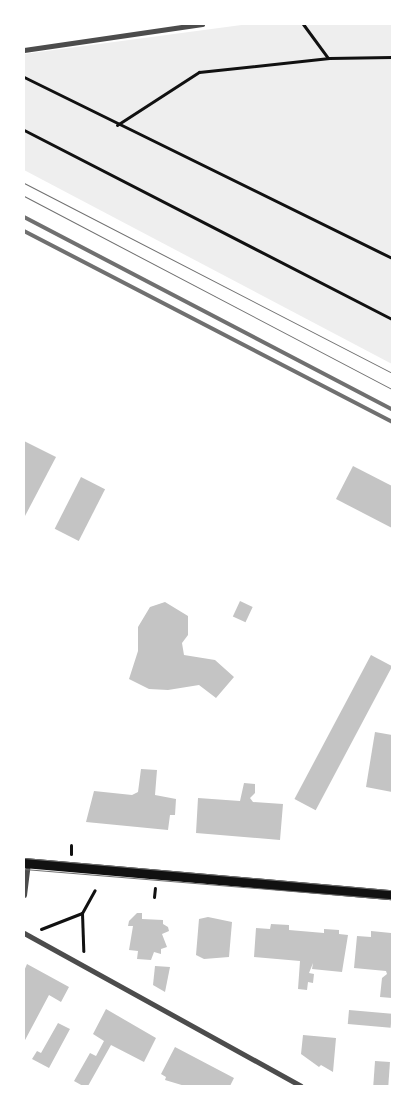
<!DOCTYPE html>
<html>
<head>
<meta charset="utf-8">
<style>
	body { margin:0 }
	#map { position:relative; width:416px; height:1110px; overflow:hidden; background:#fff; font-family:Manrope,sans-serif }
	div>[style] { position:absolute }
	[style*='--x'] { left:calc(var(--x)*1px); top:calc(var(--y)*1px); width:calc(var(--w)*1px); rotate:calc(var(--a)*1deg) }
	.green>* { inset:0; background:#eee }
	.building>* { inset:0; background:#c4c4c4; transform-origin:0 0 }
	.path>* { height:3px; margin:-1.5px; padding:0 1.5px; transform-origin:1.5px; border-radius:1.5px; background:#111 }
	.minor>* { height:5px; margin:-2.5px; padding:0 2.5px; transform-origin:2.5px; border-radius:2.5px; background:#4c4c4c }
	.secondary>* { height:10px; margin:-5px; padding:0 5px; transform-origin:5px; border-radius:5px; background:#111 }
	.tram>* { height:1px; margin:-0.5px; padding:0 0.5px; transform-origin:0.5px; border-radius:0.5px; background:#707070 }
	.rail>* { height:4px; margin:-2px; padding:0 2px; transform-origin:2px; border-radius:2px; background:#707070 }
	span { translate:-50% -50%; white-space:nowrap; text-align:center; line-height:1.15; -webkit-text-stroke:4px #fff; paint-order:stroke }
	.frame { position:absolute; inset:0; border:25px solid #fff; pointer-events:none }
</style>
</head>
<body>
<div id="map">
	<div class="green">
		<i style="clip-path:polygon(249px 24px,392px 24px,392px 364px,24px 170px,24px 54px)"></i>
	</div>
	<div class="building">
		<i style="clip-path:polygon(24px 441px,56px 457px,25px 516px,24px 515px)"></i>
		<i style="clip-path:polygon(353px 466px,392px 486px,392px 528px,336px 499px)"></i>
		<i style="left:81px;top:477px;width:27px;height:58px;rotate:27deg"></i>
		<i style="left:240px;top:601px;width:14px;height:17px;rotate:25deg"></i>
		<i style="clip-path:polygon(165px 602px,188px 616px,188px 635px,182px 643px,184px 655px,215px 660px,234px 677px,216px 698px,199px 685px,168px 690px,149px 689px,129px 679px,138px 651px,138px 627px,150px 607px)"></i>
		<i style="left:371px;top:655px;width:24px;height:163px;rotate:28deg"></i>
		<i style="clip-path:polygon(375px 732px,392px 735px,392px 792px,366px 787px)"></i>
		<i style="clip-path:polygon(141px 769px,157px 770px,155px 795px,176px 799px,175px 815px,170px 815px,168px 830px,86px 822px,94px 791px,132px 795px,138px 792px)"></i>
		<i style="clip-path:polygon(244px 783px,255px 784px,255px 793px,250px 798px,253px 802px,283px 804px,280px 840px,196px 833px,198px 798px,240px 801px)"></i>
		<i style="clip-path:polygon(137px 913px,142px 913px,142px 919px,163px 920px,163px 924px,168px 927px,169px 931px,162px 934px,167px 947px,161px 949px,161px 954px,154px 952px,151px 960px,137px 959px,138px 951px,129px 950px,133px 926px,128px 926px,129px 921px)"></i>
		<i style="clip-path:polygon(208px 917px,232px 922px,229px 957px,204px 959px,196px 955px,199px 919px)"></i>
		<i style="clip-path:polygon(271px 924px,289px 925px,289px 930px,324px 933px,324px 929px,339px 930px,339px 934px,348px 935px,342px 972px,312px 969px,313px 963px,309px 973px,314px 974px,313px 983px,308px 982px,307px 990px,298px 989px,300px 961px,254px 957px,256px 928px,270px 929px)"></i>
		<i style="clip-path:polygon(371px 931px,391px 933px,392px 998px,380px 997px,382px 978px,387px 974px,386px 971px,354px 968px,357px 936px,371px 937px)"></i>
		<i style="clip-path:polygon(27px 964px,69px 987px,61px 1002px,49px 995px,24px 1042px,24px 971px)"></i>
		<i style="clip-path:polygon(155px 966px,170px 967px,165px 992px,153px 985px)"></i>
		<i style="clip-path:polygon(106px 1009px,156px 1038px,144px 1062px,111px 1045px,88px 1086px,83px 1086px,74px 1081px,90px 1053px,96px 1056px,104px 1041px,93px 1034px)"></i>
		<i style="left:349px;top:1010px;width:43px;height:14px;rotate:5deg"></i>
		<i style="clip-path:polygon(58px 1023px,70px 1029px,49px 1068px,32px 1059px,37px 1051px,41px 1053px)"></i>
		<i style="clip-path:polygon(303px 1035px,336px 1038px,333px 1072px,321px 1065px,319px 1067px,301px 1054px)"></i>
		<i style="clip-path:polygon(175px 1047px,234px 1078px,230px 1086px,185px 1086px,165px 1080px,166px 1077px,161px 1074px)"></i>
		<i style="left:375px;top:1061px;width:15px;height:25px;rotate:4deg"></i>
	</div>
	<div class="path">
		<i style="--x:303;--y:24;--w:42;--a:53.7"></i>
		<i style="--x:24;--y:77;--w:410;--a:26.2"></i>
		<i style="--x:117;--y:125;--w:98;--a:-32.9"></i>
		<i style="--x:199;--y:72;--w:131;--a:-6.1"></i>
		<i style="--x:329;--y:58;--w:63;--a:-0.9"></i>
		<i style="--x:24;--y:130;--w:414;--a:27.2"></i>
		<i style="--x:71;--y:854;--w:9;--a:-90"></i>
		<i style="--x:154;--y:897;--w:9;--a:-84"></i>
		<i style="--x:82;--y:913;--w:26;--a:-61"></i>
		<i style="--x:41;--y:929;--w:44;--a:-21.3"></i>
		<i style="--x:82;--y:913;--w:38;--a:88"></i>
	</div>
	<div class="minor">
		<i style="--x:24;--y:50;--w:180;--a:-8.3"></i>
		<i style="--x:24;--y:895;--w:32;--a:-83"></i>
		<i style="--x:24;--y:933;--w:316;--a:28.9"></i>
	</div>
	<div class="secondary">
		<i style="--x:24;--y:863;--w:369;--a:5"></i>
	</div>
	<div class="tram">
		<i style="--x:24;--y:183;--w:414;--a:27.3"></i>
		<i style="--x:24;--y:196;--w:416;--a:27.7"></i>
		<i style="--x:24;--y:858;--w:369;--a:5"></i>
		<i style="--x:24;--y:869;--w:369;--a:4.7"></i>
	</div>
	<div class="rail">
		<i style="--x:24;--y:217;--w:415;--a:27.6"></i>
		<i style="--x:24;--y:231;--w:415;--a:27.4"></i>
	</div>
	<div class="frame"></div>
</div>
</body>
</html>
